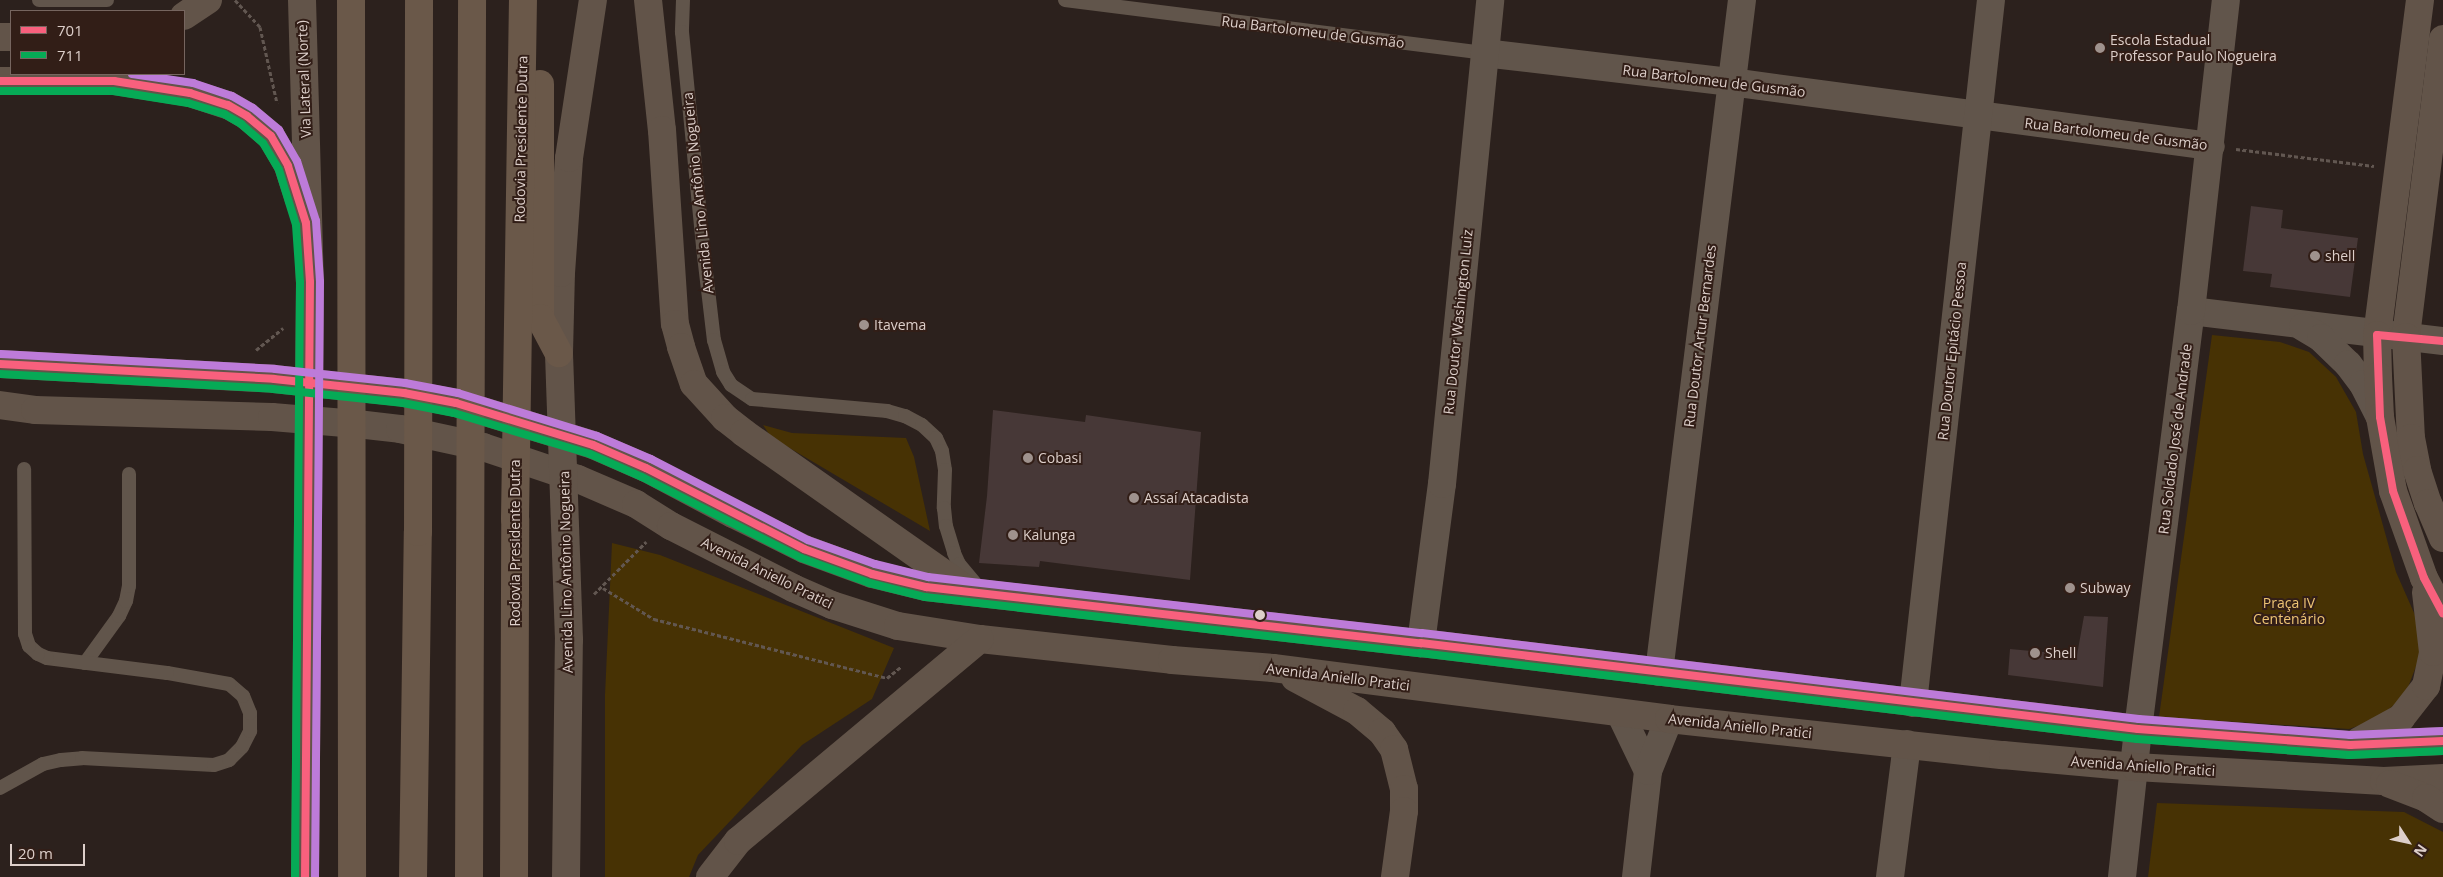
<!DOCTYPE html>
<html>
<head>
<meta charset="utf-8">
<style>
	body { margin:0 }
	#map { position:relative; width:2443px; height:877px; overflow:hidden; background:#2c211d; font-family:"Open Sans",sans-serif }
	div>[style] { position:absolute }
	[style*='--x'] { left:calc(var(--x)*1px); top:calc(var(--y)*1px); width:calc(var(--w)*1px); rotate:calc(var(--a)*1deg) }
	.green>* { inset:0; background:#473204 }
	.building>* { inset:0; background:#473837 }
	.path>* { height:3px; margin-top:-1.5px; transform-origin:0; background:repeating-linear-gradient(90deg,#625751 0 4px,transparent 0 6.5px) }
	.lane>* { height:14px; margin:-7px; padding:0 7px; transform-origin:7px; border-radius:7px; background:#61554b }
	.street>* { height:28px; margin:-14px; padding:0 14px; transform-origin:14px; border-radius:14px; background:#61554b }
	.secondary>* { height:28px; margin:-14px; padding:0 14px; transform-origin:14px; border-radius:14px; background:#625449 }
	.highway>* { height:28px; margin:-14px; padding:0 14px; transform-origin:14px; border-radius:14px; background:#6a5849 }
	.bus-1>* { height:8px; margin:-4px; padding:0 4px; transform-origin:4px; border-radius:4px; background:#f8607d }
	.bus-2>* { height:8px; margin:-4px; padding:0 4px; transform-origin:4px; border-radius:4px; background:#06aa56 }
	.bus-3>* { height:8px; margin:-4px; padding:0 4px; transform-origin:4px; border-radius:4px; background:#bd7bd9 }
	.dots>* { width:14px; height:14px; translate:-50% -50%; box-sizing:border-box; border:2px solid #321e17; border-radius:50% }
	span { translate:-50% -50%; white-space:nowrap; text-align:center; line-height:1.15; -webkit-text-stroke:4px #321e17; paint-order:stroke }
	.street-label { font-size:14px; color:#ddcfca }
	.poi-label { font-size:14px; color:#ddcfca }
	.left { translate:0 -50%; text-align:left }
	.park-label { font-size:14px; color:#edc374 }
	.legend { position:absolute; left:10px; top:10px; width:175px; height:65px; box-sizing:border-box; background:#321e17; border:1px solid #76655f; margin:0; padding:6px 9px; list-style:none; font-size:15px; color:#ddcfca }
	.legend li { display:flex; align-items:center; gap:10px; height:25px }
	.legend b { width:25px; border:1px solid #76655f }
	.north { position:absolute; left:2383px; top:817px; width:50px; height:50px; -webkit-text-stroke:4px #321e17; paint-order:stroke; rotate:125deg; font-size:14px; font-weight:700; line-height:20px; text-align:center; color:#ddcfca }
	.north::after { content:''; display:block; margin:auto; width:18px; height:22px; background:#ddcfca; clip-path:polygon(50% 0,100% 100%,50% 72%,0 100%) }
	.scale { position:absolute; left:10px; top:844px; width:75px; height:22px; box-sizing:border-box; border:2px solid #ddcfca; border-top:0; padding-left:6px; font-size:15px; line-height:18px; white-space:nowrap; color:#ddcfca; -webkit-text-stroke:4px #321e17; paint-order:stroke }
</style>
</head>
<body>
<div id="map">
	<div class="green">
		<i style="clip-path:polygon(2212px 335px,2280px 342px,2309px 352px,2336px 377px,2356px 412px,2363px 454px,2396px 572px,2422px 631px,2420px 656px,2405px 695px,2378px 719px,2349px 729px,2159px 717px)"></i>
		<i style="clip-path:polygon(763px 425px,792px 433px,906px 438px,914px 457px,930px 531px,771px 437px)"></i>
		<i style="clip-path:polygon(612px 543px,660px 555px,894px 648px,872px 699px,802px 745px,698px 855px,689px 877px,605px 877px,605px 695px)"></i>
		<i style="clip-path:polygon(2157px 803px,2404px 812px,2443px 832px,2443px 877px,2148px 877px)"></i>
	</div>
	<div class="building">
		<i style="clip-path:polygon(2251px 206px,2283px 210px,2281px 228px,2358px 238px,2350px 297px,2270px 287px,2272px 274px,2243px 271px)"></i>
		<i style="clip-path:polygon(993px 410px,1085px 422px,1086px 415px,1201px 432px,1190px 580px,1040px 561px,1039px 567px,979px 563px,987px 496px)"></i>
		<i style="clip-path:polygon(2084px 616px,2108px 617px,2103px 687px,2008px 675px,2010px 649px,2077px 655px)"></i>
	</div>
	<div class="path">
		<i style="--x:235;--y:0;--w:37;--a:47"></i>
		<i style="--x:260;--y:27;--w:78;--a:77.4"></i>
		<i style="--x:2236;--y:149;--w:139;--a:7"></i>
		<i style="--x:256;--y:350;--w:35;--a:-39"></i>
		<i style="--x:603;--y:588;--w:60;--a:31.3"></i>
		<i style="--x:654;--y:619;--w:240;--a:14.2"></i>
		<i style="--x:887;--y:678;--w:19;--a:-39"></i>
		<i style="--x:594;--y:594;--w:74;--a:-45"></i>
	</div>
	<div class="lane">
		<i style="--x:39;--y:0;--w:68;--a:0"></i>
		<i style="--x:683;--y:0;--w:32;--a:92"></i>
		<i style="--x:682;--y:32;--w:216;--a:84.4"></i>
		<i style="--x:703;--y:247;--w:94;--a:83.3"></i>
		<i style="--x:714;--y:340;--w:33;--a:74"></i>
		<i style="--x:723;--y:372;--w:15;--a:58"></i>
		<i style="--x:731;--y:385;--w:25;--a:34"></i>
		<i style="--x:752;--y:399;--w:136;--a:5.1"></i>
		<i style="--x:887;--y:411;--w:19;--a:16"></i>
		<i style="--x:905;--y:416;--w:19;--a:28"></i>
		<i style="--x:922;--y:425;--w:19;--a:43"></i>
		<i style="--x:936;--y:438;--w:14;--a:65"></i>
		<i style="--x:942;--y:451;--w:19;--a:81"></i>
		<i style="--x:945;--y:470;--w:38;--a:92"></i>
		<i style="--x:944;--y:508;--w:18;--a:84"></i>
		<i style="--x:946;--y:526;--w:28;--a:73"></i>
		<i style="--x:954;--y:553;--w:12;--a:66"></i>
		<i style="--x:959;--y:564;--w:30;--a:50"></i>
		<i style="--x:1065;--y:0;--w:422;--a:7.2"></i>
		<i style="--x:85;--y:663;--w:58;--a:-54.1"></i>
		<i style="--x:119;--y:616;--w:17;--a:-65"></i>
		<i style="--x:126;--y:601;--w:15;--a:-79"></i>
		<i style="--x:129;--y:586;--w:112;--a:-90"></i>
		<i style="--x:0;--y:788;--w:49;--a:-29.2"></i>
		<i style="--x:43;--y:764;--w:18;--a:-13"></i>
		<i style="--x:61;--y:760;--w:21;--a:-5"></i>
		<i style="--x:82;--y:758;--w:132;--a:3"></i>
		<i style="--x:214;--y:765;--w:16;--a:-18"></i>
		<i style="--x:229;--y:760;--w:18;--a:-45"></i>
		<i style="--x:242;--y:747;--w:18;--a:-63"></i>
		<i style="--x:250;--y:731;--w:18;--a:-90"></i>
		<i style="--x:250;--y:713;--w:18;--a:-112"></i>
		<i style="--x:243;--y:696;--w:18;--a:-139"></i>
		<i style="--x:229;--y:684;--w:63;--a:-169.9"></i>
		<i style="--x:167;--y:673;--w:121;--a:-172.9"></i>
		<i style="--x:47;--y:658;--w:10;--a:-156"></i>
		<i style="--x:38;--y:654;--w:12;--a:-138"></i>
		<i style="--x:29;--y:646;--w:13;--a:-108"></i>
		<i style="--x:25;--y:634;--w:165;--a:-90.3"></i>
	</div>
	<div class="street">
		<i style="--x:1484;--y:53;--w:249;--a:6.7"></i>
		<i style="--x:1731;--y:82;--w:484;--a:7.6"></i>
		<i style="--x:2191;--y:311;--w:254;--a:6.8"></i>
		<i style="--x:2303;--y:327;--w:21;--a:31"></i>
		<i style="--x:2321;--y:338;--w:37;--a:44"></i>
		<i style="--x:2348;--y:364;--w:25;--a:53"></i>
		<i style="--x:2363;--y:384;--w:37;--a:63"></i>
		<i style="--x:1421;--y:643;--w:160;--a:-82.5"></i>
		<i style="--x:1442;--y:484;--w:486;--a:-84.3"></i>
		<i style="--x:1659;--y:672;--w:677;--a:-82.96"></i>
		<i style="--x:1913;--y:703;--w:707;--a:-83.67"></i>
		<i style="--x:1620;--y:713;--w:64;--a:64.2"></i>
		<i style="--x:1636;--y:877;--w:107;--a:-83.5"></i>
		<i style="--x:1648;--y:771;--w:56;--a:-68"></i>
		<i style="--x:1890;--y:877;--w:134;--a:-82.7"></i>
		<i style="--x:2122;--y:877;--w:149;--a:-83.8"></i>
		<i style="--x:2138;--y:729;--w:421;--a:-82.8"></i>
		<i style="--x:2191;--y:311;--w:313;--a:-83.6"></i>
	</div>
	<div class="secondary">
		<i style="--x:302;--y:0;--w:282;--a:88.4"></i>
		<i style="--x:310;--y:282;--w:595;--a:90.48"></i>
		<i style="--x:648;--y:0;--w:131;--a:83.9"></i>
		<i style="--x:662;--y:130;--w:194;--a:86.2"></i>
		<i style="--x:675;--y:324;--w:24;--a:75"></i>
		<i style="--x:681;--y:347;--w:39;--a:71"></i>
		<i style="--x:694;--y:384;--w:46;--a:47.6"></i>
		<i style="--x:725;--y:418;--w:24;--a:38"></i>
		<i style="--x:744;--y:433;--w:276;--a:35.1"></i>
		<i style="--x:2420;--y:0;--w:338;--a:97.3"></i>
		<i style="--x:2377;--y:335;--w:41;--a:88.6"></i>
		<i style="--x:2378;--y:376;--w:41;--a:87.2"></i>
		<i style="--x:2380;--y:417;--w:75;--a:80"></i>
		<i style="--x:2393;--y:491;--w:92;--a:70.4"></i>
		<i style="--x:2424;--y:578;--w:40;--a:62"></i>
		<i style="--x:184;--y:16;--w:29;--a:-34"></i>
		<i style="--x:0;--y:37;--w:11;--a:0"></i>
		<i style="--x:2443;--y:39;--w:300;--a:97.1"></i>
		<i style="--x:2406;--y:337;--w:101;--a:87.2"></i>
		<i style="--x:2411;--y:438;--w:33;--a:79"></i>
		<i style="--x:2417;--y:470;--w:35;--a:72"></i>
		<i style="--x:2428;--y:503;--w:38;--a:67"></i>
		<i style="--x:0;--y:81;--w:114;--a:0"></i>
		<i style="--x:114;--y:81;--w:77;--a:9"></i>
		<i style="--x:190;--y:93;--w:40;--a:18"></i>
		<i style="--x:228;--y:105;--w:22;--a:30"></i>
		<i style="--x:247;--y:116;--w:31;--a:40"></i>
		<i style="--x:271;--y:136;--w:34;--a:60"></i>
		<i style="--x:288;--y:166;--w:35;--a:72"></i>
		<i style="--x:0;--y:364;--w:274;--a:3.1"></i>
		<i style="--x:274;--y:379;--w:131;--a:6.1"></i>
		<i style="--x:404;--y:393;--w:53;--a:10.9"></i>
		<i style="--x:456;--y:403;--w:143;--a:17"></i>
		<i style="--x:593;--y:445;--w:58;--a:23.5"></i>
		<i style="--x:646;--y:468;--w:98;--a:27.9"></i>
		<i style="--x:733;--y:514;--w:79;--a:26.2"></i>
		<i style="--x:804;--y:549;--w:72;--a:20.2"></i>
		<i style="--x:872;--y:574;--w:56;--a:13.5"></i>
		<i style="--x:926;--y:587;--w:498;--a:6.5"></i>
		<i style="--x:1421;--y:643;--w:722;--a:6.84"></i>
		<i style="--x:2138;--y:729;--w:213;--a:4.3"></i>
		<i style="--x:2350;--y:745;--w:93;--a:-2.5"></i>
		<i style="--x:0;--y:405;--w:35;--a:8"></i>
		<i style="--x:35;--y:410;--w:237;--a:1.7"></i>
		<i style="--x:272;--y:417;--w:85;--a:4.7"></i>
		<i style="--x:357;--y:424;--w:43;--a:6.6"></i>
		<i style="--x:400;--y:429;--w:85;--a:12.2"></i>
		<i style="--x:483;--y:447;--w:100;--a:18.6"></i>
		<i style="--x:578;--y:479;--w:63;--a:23.3"></i>
		<i style="--x:636;--y:504;--w:41;--a:32.2"></i>
		<i style="--x:671;--y:526;--w:137;--a:26.9"></i>
		<i style="--x:793;--y:588;--w:43;--a:23.6"></i>
		<i style="--x:832;--y:605;--w:69;--a:17.7"></i>
		<i style="--x:898;--y:626;--w:83;--a:9"></i>
		<i style="--x:980;--y:639;--w:193;--a:6.2"></i>
		<i style="--x:1172;--y:660;--w:101;--a:4.5"></i>
		<i style="--x:1273;--y:668;--w:399;--a:7.3"></i>
		<i style="--x:1669;--y:719;--w:336;--a:6.2"></i>
		<i style="--x:2003;--y:755;--w:133;--a:5.2"></i>
		<i style="--x:2135;--y:767;--w:249;--a:3.2"></i>
		<i style="--x:2384;--y:781;--w:59;--a:-2.9"></i>
		<i style="--x:1295;--y:678;--w:70;--a:28"></i>
		<i style="--x:1357;--y:711;--w:33;--a:40"></i>
		<i style="--x:1382;--y:732;--w:21;--a:55"></i>
		<i style="--x:1394;--y:749;--w:41;--a:76"></i>
		<i style="--x:1404;--y:789;--w:22;--a:90"></i>
		<i style="--x:1404;--y:811;--w:67;--a:97.8"></i>
		<i style="--x:2359;--y:741;--w:48;--a:-28.7"></i>
		<i style="--x:2401;--y:718;--w:41;--a:-52"></i>
		<i style="--x:2426;--y:686;--w:35;--a:-78"></i>
		<i style="--x:2433;--y:652;--w:60;--a:-96.7"></i>
		<i style="--x:2390;--y:784;--w:39;--a:21"></i>
		<i style="--x:2426;--y:798;--w:20;--a:33"></i>
		<i style="--x:566;--y:877;--w:237;--a:-89.3"></i>
		<i style="--x:569;--y:640;--w:287;--a:-92"></i>
		<i style="--x:559;--y:353;--w:80;--a:-88.6"></i>
		<i style="--x:561;--y:273;--w:115;--a:-86"></i>
		<i style="--x:569;--y:158;--w:160;--a:-81.4"></i>
		<i style="--x:710;--y:877;--w:46;--a:-52.1"></i>
		<i style="--x:738;--y:841;--w:315;--a:-39.9"></i>
	</div>
	<div class="highway">
		<i style="--x:351;--y:0;--w:877;--a:89.93"></i>
		<i style="--x:540;--y:84;--w:234;--a:90"></i>
		<i style="--x:540;--y:318;--w:40;--a:62"></i>
		<i style="--x:413;--y:877;--w:345;--a:-89.2"></i>
		<i style="--x:418;--y:532;--w:532;--a:-89.89"></i>
		<i style="--x:469;--y:877;--w:877;--a:-89.8"></i>
		<i style="--x:514;--y:877;--w:358;--a:-89.8"></i>
		<i style="--x:515;--y:519;--w:519;--a:-89.12"></i>
	</div>
	<div class="bus-1">
		<i style="--x:0;--y:81;--w:114;--a:0"></i>
		<i style="--x:114;--y:81;--w:77;--a:9"></i>
		<i style="--x:190;--y:93;--w:40;--a:18"></i>
		<i style="--x:228;--y:105;--w:22;--a:30"></i>
		<i style="--x:247;--y:116;--w:31;--a:40"></i>
		<i style="--x:271;--y:136;--w:34;--a:60"></i>
		<i style="--x:288;--y:166;--w:60;--a:72.5"></i>
		<i style="--x:306;--y:223;--w:59;--a:86.1"></i>
		<i style="--x:310;--y:282;--w:595;--a:90.48"></i>
		<i style="--x:2443;--y:341;--w:66;--a:-174.8"></i>
		<i style="--x:2377;--y:335;--w:82;--a:87.9"></i>
		<i style="--x:2380;--y:417;--w:75;--a:80"></i>
		<i style="--x:2393;--y:491;--w:92;--a:70.4"></i>
		<i style="--x:2424;--y:578;--w:40;--a:62"></i>
		<i style="--x:0;--y:364;--w:274;--a:3.1"></i>
		<i style="--x:274;--y:379;--w:131;--a:6.1"></i>
		<i style="--x:404;--y:393;--w:53;--a:10.9"></i>
		<i style="--x:456;--y:403;--w:143;--a:17"></i>
		<i style="--x:593;--y:445;--w:58;--a:23.5"></i>
		<i style="--x:646;--y:468;--w:178;--a:27.1"></i>
		<i style="--x:804;--y:549;--w:72;--a:20.2"></i>
		<i style="--x:872;--y:574;--w:56;--a:13.5"></i>
		<i style="--x:926;--y:587;--w:498;--a:6.5"></i>
		<i style="--x:1421;--y:643;--w:722;--a:6.84"></i>
		<i style="--x:2138;--y:729;--w:213;--a:4.3"></i>
		<i style="--x:2350;--y:745;--w:93;--a:-2.5"></i>
	</div>
	<div class="bus-2">
		<i style="--x:0;--y:91;--w:113;--a:0"></i>
		<i style="--x:113;--y:91;--w:76;--a:9.1"></i>
		<i style="--x:188;--y:103;--w:38;--a:17"></i>
		<i style="--x:224;--y:114;--w:20;--a:30"></i>
		<i style="--x:241;--y:124;--w:29;--a:41"></i>
		<i style="--x:263;--y:143;--w:31;--a:59"></i>
		<i style="--x:279;--y:170;--w:58;--a:72.8"></i>
		<i style="--x:296;--y:225;--w:57;--a:86"></i>
		<i style="--x:300;--y:282;--w:595;--a:90.48"></i>
		<i style="--x:0;--y:374;--w:273;--a:3.1"></i>
		<i style="--x:273;--y:389;--w:131;--a:6.1"></i>
		<i style="--x:403;--y:403;--w:52;--a:11.1"></i>
		<i style="--x:454;--y:413;--w:142;--a:16.8"></i>
		<i style="--x:590;--y:454;--w:57;--a:23.9"></i>
		<i style="--x:642;--y:477;--w:178;--a:27"></i>
		<i style="--x:801;--y:558;--w:72;--a:20.2"></i>
		<i style="--x:869;--y:583;--w:58;--a:14"></i>
		<i style="--x:925;--y:597;--w:498;--a:6.5"></i>
		<i style="--x:1420;--y:653;--w:722;--a:6.84"></i>
		<i style="--x:2137;--y:739;--w:213;--a:4.3"></i>
		<i style="--x:2349;--y:755;--w:94;--a:-2.4"></i>
	</div>
	<div class="bus-3">
		<i style="--x:132;--y:74;--w:62;--a:8.4"></i>
		<i style="--x:193;--y:83;--w:41;--a:18.4"></i>
		<i style="--x:232;--y:96;--w:24;--a:30"></i>
		<i style="--x:253;--y:108;--w:34;--a:40"></i>
		<i style="--x:279;--y:130;--w:36;--a:60"></i>
		<i style="--x:297;--y:161;--w:63;--a:72.4"></i>
		<i style="--x:316;--y:221;--w:61;--a:86.2"></i>
		<i style="--x:320;--y:282;--w:595;--a:90.48"></i>
		<i style="--x:1;--y:354;--w:274;--a:3.1"></i>
		<i style="--x:275;--y:369;--w:131;--a:6.1"></i>
		<i style="--x:405;--y:383;--w:54;--a:10.7"></i>
		<i style="--x:458;--y:393;--w:145;--a:17.2"></i>
		<i style="--x:597;--y:436;--w:59;--a:23.1"></i>
		<i style="--x:651;--y:459;--w:177;--a:27.3"></i>
		<i style="--x:808;--y:540;--w:71;--a:19.7"></i>
		<i style="--x:875;--y:564;--w:55;--a:13.8"></i>
		<i style="--x:928;--y:577;--w:497;--a:6.5"></i>
		<i style="--x:1422;--y:633;--w:722;--a:6.84"></i>
		<i style="--x:2139;--y:719;--w:212;--a:4.3"></i>
		<i style="--x:2350;--y:735;--w:93;--a:-2.5"></i>
	</div>
	<div class="dots">
		<i style="left:2100px;top:48px;background:#9f928d"></i>
		<i style="left:2315px;top:256px;background:#9f928d"></i>
		<i style="left:864px;top:325px;background:#9f928d"></i>
		<i style="left:1028px;top:458px;background:#9f928d"></i>
		<i style="left:1134px;top:498px;background:#9f928d"></i>
		<i style="left:1013px;top:535px;background:#9f928d"></i>
		<i style="left:2070px;top:588px;background:#9f928d"></i>
		<i style="left:1260px;top:615px;background:#ddcfca"></i>
		<i style="left:2035px;top:653px;background:#9f928d"></i>
	</div>
	<div class="street-label">
		<span style="left:1313px;top:32px;rotate:7deg">Rua Bartolomeu de Gusmão</span>
		<span style="left:304px;top:79px;rotate:-92deg">Via Lateral (Norte)</span>
		<span style="left:1714px;top:81px;rotate:7deg">Rua Bartolomeu de Gusmão</span>
		<span style="left:2116px;top:134px;rotate:7deg">Rua Bartolomeu de Gusmão</span>
		<span style="left:521px;top:139px;rotate:-89deg">Rodovia Presidente Dutra</span>
		<span style="left:698px;top:193px;rotate:-96deg">Avenida Lino Antônio Nogueira</span>
		<span style="left:1458px;top:322px;rotate:-84deg">Rua Doutor Washington Luiz</span>
		<span style="left:1700px;top:336px;rotate:-83deg">Rua Doutor Artur Bernardes</span>
		<span style="left:1952px;top:351px;rotate:-84deg">Rua Doutor Epitácio Pessoa</span>
		<span style="left:2175px;top:439px;rotate:-83deg">Rua Soldado José de Andrade</span>
		<span style="left:515px;top:543px;rotate:-90deg">Rodovia Presidente Dutra</span>
		<span style="left:566px;top:572px;rotate:-91deg">Avenida Lino Antônio Nogueira</span>
		<span style="left:767px;top:573px;rotate:26deg">Avenida Aniello Pratici</span>
		<span style="left:1338px;top:677px;rotate:7deg">Avenida Aniello Pratici</span>
		<span style="left:1740px;top:726px;rotate:6deg">Avenida Aniello Pratici</span>
		<span style="left:2143px;top:766px;rotate:4deg">Avenida Aniello Pratici</span>
	</div>
	<div class="poi-label">
		<span class="left" style="left:2110px;top:48px">Escola Estadual<br>Professor Paulo Nogueira</span>
		<span class="left" style="left:2325px;top:256px">shell</span>
		<span class="left" style="left:874px;top:325px">Itavema</span>
		<span class="left" style="left:1038px;top:458px">Cobasi</span>
		<span class="left" style="left:1144px;top:498px">Assaí Atacadista</span>
		<span class="left" style="left:1023px;top:535px">Kalunga</span>
		<span class="left" style="left:2080px;top:588px">Subway</span>
		<span class="left" style="left:2045px;top:653px">Shell</span>
	</div>
	<div class="park-label">
		<span style="left:2289px;top:611px">Praça IV<br>Centenário</span>
	</div>
	<ul class="legend">
	<li><b style="height:6px;background:#f8607d"></b>701</li>
	<li><b style="height:6px;background:#06aa56"></b>711</li>
	</ul>
	<div class="north">N</div>
	<div class="scale">20 m</div>
</div>
</body>
</html>
